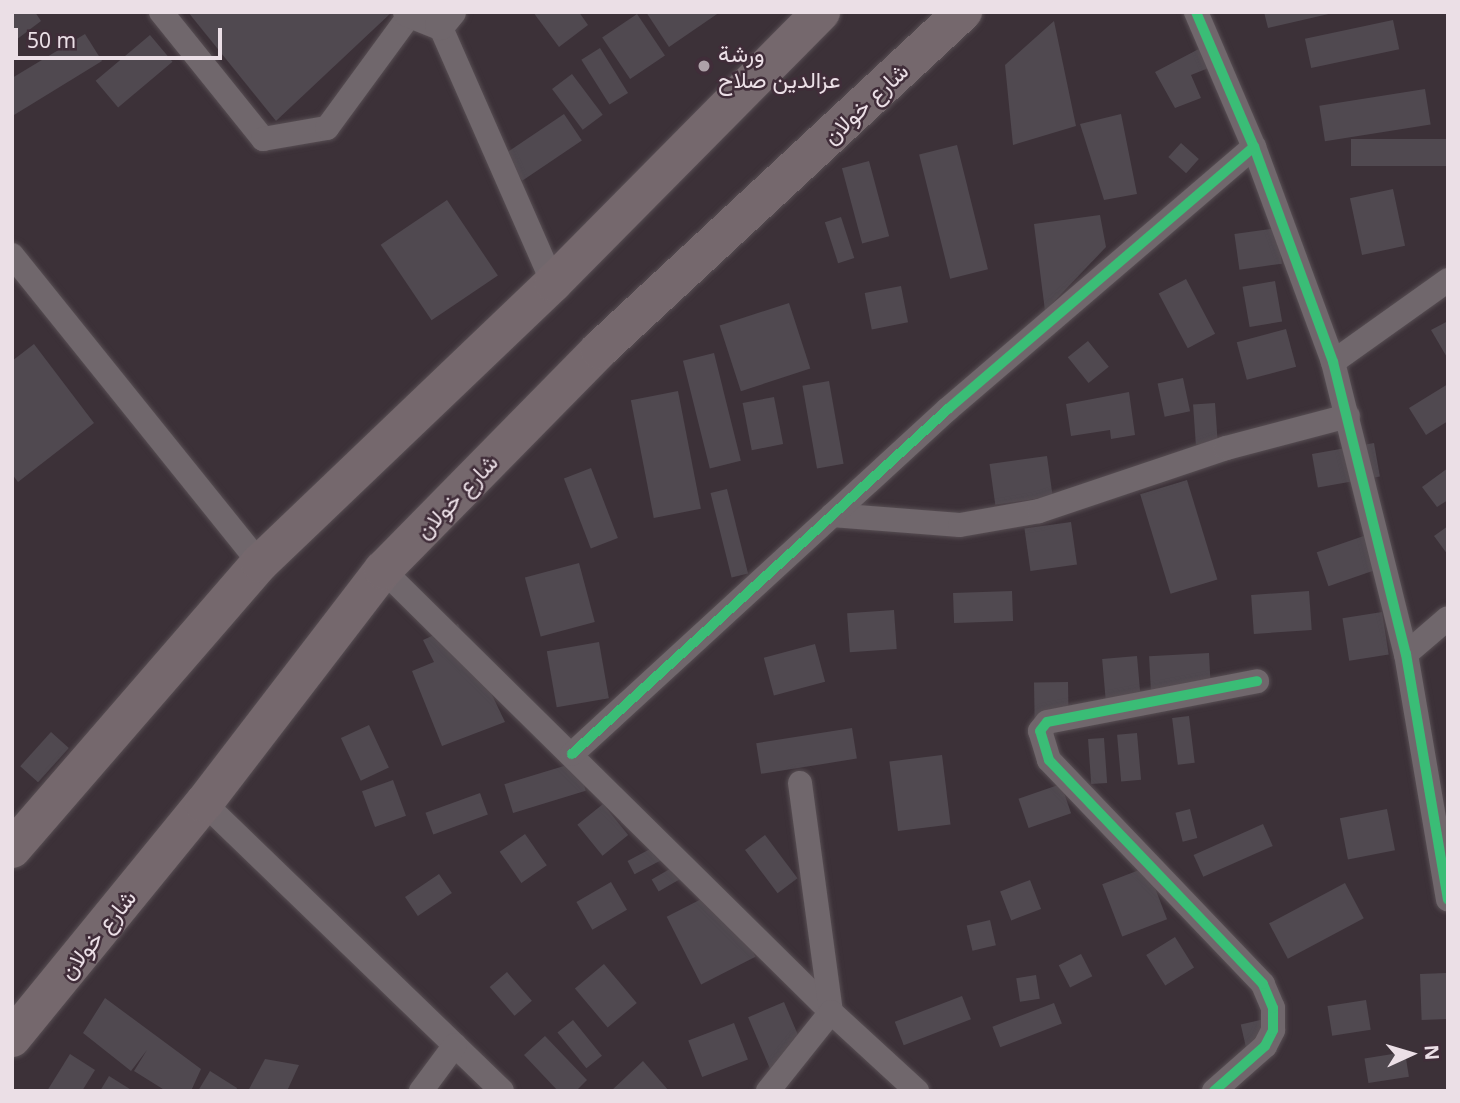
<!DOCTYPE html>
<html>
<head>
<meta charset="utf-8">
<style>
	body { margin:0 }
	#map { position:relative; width:1460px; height:1103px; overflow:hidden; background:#3c3138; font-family:"Noto Sans",Vazirmatn,sans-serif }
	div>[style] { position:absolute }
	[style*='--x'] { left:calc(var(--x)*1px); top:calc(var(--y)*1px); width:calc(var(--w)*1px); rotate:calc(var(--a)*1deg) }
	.building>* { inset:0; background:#504950; transform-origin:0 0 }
	.roads { filter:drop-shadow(0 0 2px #574e53) drop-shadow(0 0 2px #574e53) }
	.minor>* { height:24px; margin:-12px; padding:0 12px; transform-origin:12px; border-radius:12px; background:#70676c }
	.tertiary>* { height:30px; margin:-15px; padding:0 15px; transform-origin:15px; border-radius:15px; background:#70676c }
	.primary>* { height:38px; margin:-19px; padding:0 19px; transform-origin:19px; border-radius:19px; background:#75686d }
	.cycleway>* { height:10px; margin:-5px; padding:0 5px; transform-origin:5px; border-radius:5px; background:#3abd76 }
	.dots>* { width:19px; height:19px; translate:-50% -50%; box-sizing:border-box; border:4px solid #402d39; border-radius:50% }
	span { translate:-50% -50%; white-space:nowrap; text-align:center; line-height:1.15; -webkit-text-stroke:5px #402d39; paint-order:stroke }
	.poi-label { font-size:23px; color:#ebdfe6 }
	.left { translate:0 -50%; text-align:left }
	.street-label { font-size:23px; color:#ebdfe6 }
	.frame { position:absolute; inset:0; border:14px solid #ebdfe6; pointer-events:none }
	.north { position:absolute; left:1376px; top:1019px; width:70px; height:70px; -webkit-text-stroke:5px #402d39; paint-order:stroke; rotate:86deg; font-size:19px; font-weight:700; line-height:28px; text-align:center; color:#ebdfe6 }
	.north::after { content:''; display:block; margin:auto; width:24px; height:32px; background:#ebdfe6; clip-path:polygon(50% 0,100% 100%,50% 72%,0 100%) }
	.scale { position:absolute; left:14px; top:28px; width:208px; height:32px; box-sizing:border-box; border:4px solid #ebdfe6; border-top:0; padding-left:9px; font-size:21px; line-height:24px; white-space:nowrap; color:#ebdfe6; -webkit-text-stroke:5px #402d39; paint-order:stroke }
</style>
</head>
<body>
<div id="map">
	<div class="building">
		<i style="clip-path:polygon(12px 12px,35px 12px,41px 21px,12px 43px)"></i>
		<i style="clip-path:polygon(188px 12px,392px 12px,276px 121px)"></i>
		<i style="clip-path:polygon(533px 12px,579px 12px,588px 25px,559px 47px)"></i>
		<i style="clip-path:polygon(646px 12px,720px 12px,669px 47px)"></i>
		<i style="clip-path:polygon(1264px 12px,1333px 12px,1333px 13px,1268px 28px)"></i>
		<i style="left:637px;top:14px;width:50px;height:42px;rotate:56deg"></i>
		<i style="left:1393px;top:20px;width:30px;height:90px;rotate:78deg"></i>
		<i style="clip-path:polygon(1054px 21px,1076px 126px,1013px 145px,1005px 65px)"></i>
		<i style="clip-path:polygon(85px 34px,102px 61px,14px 115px,12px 78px)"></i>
		<i style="left:150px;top:35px;width:35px;height:71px;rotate:50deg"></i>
		<i style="clip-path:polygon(1214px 41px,1221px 63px,1191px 75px,1201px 98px,1175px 108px,1155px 72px)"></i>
		<i style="left:600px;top:48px;width:53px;height:22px;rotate:58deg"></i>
		<i style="left:572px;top:74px;width:51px;height:25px;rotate:53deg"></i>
		<i style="left:1425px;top:89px;width:36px;height:107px;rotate:81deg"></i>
		<i style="left:564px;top:114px;width:32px;height:72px;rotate:56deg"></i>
		<i style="clip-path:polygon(1121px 114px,1137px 194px,1104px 200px,1080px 124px)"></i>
		<i style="left:1448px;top:139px;width:27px;height:97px;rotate:90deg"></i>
		<i style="left:1181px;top:143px;width:24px;height:19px;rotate:42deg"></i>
		<i style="left:957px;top:145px;width:128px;height:39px;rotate:76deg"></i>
		<i style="left:869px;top:161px;width:78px;height:28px;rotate:75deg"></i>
		<i style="left:1393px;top:189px;width:58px;height:44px;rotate:78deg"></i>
		<i style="left:447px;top:200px;width:91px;height:80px;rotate:56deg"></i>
		<i style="clip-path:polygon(1100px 215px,1106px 247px,1045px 311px,1034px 224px)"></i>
		<i style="left:841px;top:217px;width:43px;height:17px;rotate:72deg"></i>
		<i style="left:1277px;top:228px;width:36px;height:43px;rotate:82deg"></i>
		<i style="left:1186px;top:279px;width:62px;height:31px;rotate:62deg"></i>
		<i style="left:1275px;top:281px;width:41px;height:33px;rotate:80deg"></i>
		<i style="left:901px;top:286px;width:37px;height:37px;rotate:79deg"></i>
		<i style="left:789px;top:303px;width:69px;height:73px;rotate:72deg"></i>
		<i style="clip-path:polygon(1448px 321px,1448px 359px,1431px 330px)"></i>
		<i style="left:1286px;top:329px;width:39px;height:51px;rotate:75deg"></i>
		<i style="left:1088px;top:341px;width:33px;height:26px;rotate:51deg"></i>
		<i style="clip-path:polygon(34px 344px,94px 423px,18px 482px,12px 474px,12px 361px)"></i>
		<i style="left:714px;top:353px;width:111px;height:32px;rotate:76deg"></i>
		<i style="left:1183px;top:378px;width:34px;height:26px;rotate:78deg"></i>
		<i style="left:829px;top:381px;width:84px;height:27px;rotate:80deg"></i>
		<i style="clip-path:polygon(1448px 384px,1448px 421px,1426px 435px,1409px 408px)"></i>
		<i style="left:678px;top:391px;width:120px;height:48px;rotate:79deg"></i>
		<i style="clip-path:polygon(1129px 392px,1135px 435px,1111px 439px,1110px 430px,1071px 436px,1066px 404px)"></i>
		<i style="left:774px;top:397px;width:48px;height:32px;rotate:79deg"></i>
		<i style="left:1215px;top:403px;width:40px;height:22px;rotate:86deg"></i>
		<i style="left:1374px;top:443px;width:34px;height:63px;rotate:80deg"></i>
		<i style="left:1047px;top:456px;width:41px;height:58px;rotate:82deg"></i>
		<i style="left:591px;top:468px;width:75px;height:29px;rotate:69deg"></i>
		<i style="clip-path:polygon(1448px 468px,1448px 500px,1437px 507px,1422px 487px)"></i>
		<i style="left:1187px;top:480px;width:104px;height:49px;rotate:73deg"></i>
		<i style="left:727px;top:489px;width:87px;height:17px;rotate:76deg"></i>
		<i style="left:1071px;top:522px;width:43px;height:47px;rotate:82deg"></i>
		<i style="clip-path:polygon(1448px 526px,1448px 555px,1434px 536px)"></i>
		<i style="left:1381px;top:530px;width:36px;height:68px;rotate:71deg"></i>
		<i style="left:579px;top:563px;width:61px;height:56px;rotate:75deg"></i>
		<i style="left:1012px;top:591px;width:30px;height:59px;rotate:88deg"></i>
		<i style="left:1309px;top:591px;width:39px;height:58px;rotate:86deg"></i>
		<i style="left:894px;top:610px;width:39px;height:47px;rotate:86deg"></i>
		<i style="left:1382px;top:612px;width:43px;height:40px;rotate:81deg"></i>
		<i style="clip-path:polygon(458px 624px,505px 722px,442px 746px,412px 671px,434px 662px,423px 640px)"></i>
		<i style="left:599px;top:642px;width:57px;height:53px;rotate:80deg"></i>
		<i style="left:815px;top:644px;width:39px;height:53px;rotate:75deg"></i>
		<i style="left:1209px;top:653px;width:40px;height:60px;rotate:87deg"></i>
		<i style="left:1137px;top:656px;width:48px;height:35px;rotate:85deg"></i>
		<i style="left:1068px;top:682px;width:39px;height:34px;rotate:89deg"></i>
		<i style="left:1189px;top:716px;width:47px;height:17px;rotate:83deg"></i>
		<i style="left:369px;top:725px;width:47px;height:31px;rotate:65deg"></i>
		<i style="left:852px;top:728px;width:31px;height:97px;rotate:81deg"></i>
		<i style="left:51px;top:732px;width:24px;height:46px;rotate:42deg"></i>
		<i style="left:1137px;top:733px;width:47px;height:20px;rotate:85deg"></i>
		<i style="left:1104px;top:738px;width:45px;height:16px;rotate:86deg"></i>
		<i style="left:942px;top:755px;width:70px;height:53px;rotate:83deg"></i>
		<i style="left:577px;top:762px;width:30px;height:76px;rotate:73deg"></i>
		<i style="left:393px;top:780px;width:38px;height:33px;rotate:70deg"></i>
		<i style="left:1061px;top:784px;width:31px;height:45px;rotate:71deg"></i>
		<i style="left:480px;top:793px;width:23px;height:58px;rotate:70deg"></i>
		<i style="left:603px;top:804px;width:40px;height:33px;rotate:51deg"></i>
		<i style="left:1190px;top:809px;width:30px;height:15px;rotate:76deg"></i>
		<i style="left:1387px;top:809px;width:42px;height:48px;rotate:79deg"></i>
		<i style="left:1263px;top:824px;width:24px;height:76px;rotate:66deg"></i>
		<i style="left:525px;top:834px;width:38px;height:31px;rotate:55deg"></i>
		<i style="left:765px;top:835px;width:54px;height:25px;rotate:53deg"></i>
		<i style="left:654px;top:847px;width:15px;height:30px;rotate:62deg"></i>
		<i style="left:675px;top:866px;width:14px;height:27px;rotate:60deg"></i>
		<i style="left:1147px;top:867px;width:56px;height:48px;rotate:69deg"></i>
		<i style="left:439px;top:874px;width:23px;height:41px;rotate:56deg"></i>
		<i style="left:1030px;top:880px;width:31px;height:32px;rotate:69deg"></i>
		<i style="left:611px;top:882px;width:32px;height:40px;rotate:60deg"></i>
		<i style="left:1345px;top:883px;width:40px;height:86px;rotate:62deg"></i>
		<i style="left:721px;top:889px;width:76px;height:61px;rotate:63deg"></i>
		<i style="left:990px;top:920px;width:26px;height:24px;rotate:77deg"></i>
		<i style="left:1175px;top:937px;width:36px;height:34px;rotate:58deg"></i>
		<i style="left:1081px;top:954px;width:25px;height:25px;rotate:63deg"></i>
		<i style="left:604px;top:964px;width:51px;height:38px;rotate:50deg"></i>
		<i style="left:507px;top:972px;width:38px;height:23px;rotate:49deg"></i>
		<i style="left:1446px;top:973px;width:46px;height:26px;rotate:88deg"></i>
		<i style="left:1036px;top:975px;width:24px;height:20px;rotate:81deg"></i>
		<i style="left:962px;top:996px;width:25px;height:72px;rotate:69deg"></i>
		<i style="clip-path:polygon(105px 998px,201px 1069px,191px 1091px,166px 1091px,134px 1071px,147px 1050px,131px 1071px,83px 1033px)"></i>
		<i style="left:1366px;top:1000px;width:30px;height:39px;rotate:81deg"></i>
		<i style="left:784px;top:1002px;width:56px;height:39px;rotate:67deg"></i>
		<i style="left:1054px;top:1003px;width:22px;height:66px;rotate:69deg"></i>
		<i style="left:1269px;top:1018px;width:35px;height:29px;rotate:77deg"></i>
		<i style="left:573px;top:1020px;width:46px;height:20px;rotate:51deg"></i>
		<i style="left:734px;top:1023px;width:39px;height:49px;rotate:69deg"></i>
		<i style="clip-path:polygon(545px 1036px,587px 1080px,576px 1091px,558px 1091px,524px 1055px)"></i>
		<i style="left:1405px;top:1052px;width:25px;height:41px;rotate:81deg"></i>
		<i style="clip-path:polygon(70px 1054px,95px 1070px,82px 1091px,47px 1091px)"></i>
		<i style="clip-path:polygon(265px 1059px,299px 1065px,287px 1091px,248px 1091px)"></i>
		<i style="clip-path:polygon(643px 1061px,669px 1091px,611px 1091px)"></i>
		<i style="clip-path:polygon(210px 1071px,237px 1088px,236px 1091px,198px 1091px)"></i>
		<i style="clip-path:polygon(109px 1076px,133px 1091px,100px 1091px)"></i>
	</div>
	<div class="roads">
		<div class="minor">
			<i style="--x:161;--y:12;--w:163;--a:51.2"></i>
			<i style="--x:263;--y:139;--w:65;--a:-9.8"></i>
			<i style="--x:327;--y:128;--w:144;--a:-53.8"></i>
			<i style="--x:434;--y:12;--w:296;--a:66.3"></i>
			<i style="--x:1196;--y:12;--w:147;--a:66.8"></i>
			<i style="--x:1254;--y:147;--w:229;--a:69.8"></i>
			<i style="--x:1333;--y:362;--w:301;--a:76"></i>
			<i style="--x:1406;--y:654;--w:249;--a:80.3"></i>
			<i style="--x:12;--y:255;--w:395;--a:51.2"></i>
			<i style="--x:1333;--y:362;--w:141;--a:-35.5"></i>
			<i style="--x:832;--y:515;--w:128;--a:4.5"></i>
			<i style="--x:960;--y:525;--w:80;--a:-10"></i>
			<i style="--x:1039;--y:511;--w:197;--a:-18.6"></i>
			<i style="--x:1226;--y:448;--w:126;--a:-14.7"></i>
			<i style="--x:383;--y:570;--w:629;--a:44.61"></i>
			<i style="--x:1406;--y:654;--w:55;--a:-40.6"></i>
			<i style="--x:572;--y:754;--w:510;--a:-42.54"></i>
			<i style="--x:948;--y:409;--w:403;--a:-40.6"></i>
			<i style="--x:800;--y:783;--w:231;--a:82.3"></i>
			<i style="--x:204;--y:803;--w:414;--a:44"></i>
			<i style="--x:421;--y:1091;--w:57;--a:-53.5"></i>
			<i style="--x:768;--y:1091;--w:101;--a:-51.4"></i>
			<i style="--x:831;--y:1012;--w:117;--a:42.6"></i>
			<i style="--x:1214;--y:1091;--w:68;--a:-41.4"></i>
			<i style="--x:1265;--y:1046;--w:18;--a:-63"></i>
			<i style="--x:1273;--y:1030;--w:22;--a:-90"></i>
			<i style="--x:1273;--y:1008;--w:26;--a:-113"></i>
			<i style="--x:1263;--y:984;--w:310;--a:-133.7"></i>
			<i style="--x:1049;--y:760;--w:30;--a:-107"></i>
			<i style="--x:1040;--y:731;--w:11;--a:-52"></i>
			<i style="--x:1047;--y:722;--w:214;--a:-11"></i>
		</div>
		<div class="tertiary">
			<i style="--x:408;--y:12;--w:35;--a:22"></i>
			<i style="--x:440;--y:25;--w:17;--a:-50"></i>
		</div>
		<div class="primary">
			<i style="--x:12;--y:849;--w:379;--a:-49.1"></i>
			<i style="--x:260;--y:563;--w:405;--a:-43.7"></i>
			<i style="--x:553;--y:283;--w:381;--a:-45.3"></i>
			<i style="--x:12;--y:1038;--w:303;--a:-50.8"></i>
			<i style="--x:204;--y:803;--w:294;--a:-52.5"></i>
			<i style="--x:383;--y:570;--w:308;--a:-45.5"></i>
			<i style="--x:599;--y:350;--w:497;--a:-42.9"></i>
		</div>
	</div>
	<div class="cycleway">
		<i style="--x:1196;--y:12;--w:147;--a:66.8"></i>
		<i style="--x:1254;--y:147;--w:229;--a:69.8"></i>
		<i style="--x:1333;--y:362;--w:301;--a:76"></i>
		<i style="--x:1406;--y:654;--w:249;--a:80.3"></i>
		<i style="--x:572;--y:754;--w:510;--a:-42.54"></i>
		<i style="--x:948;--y:409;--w:403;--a:-40.6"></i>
		<i style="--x:1214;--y:1091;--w:68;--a:-41.4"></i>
		<i style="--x:1265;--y:1046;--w:18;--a:-63"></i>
		<i style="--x:1273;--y:1030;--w:22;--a:-90"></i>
		<i style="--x:1273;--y:1008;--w:26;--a:-113"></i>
		<i style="--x:1263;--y:984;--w:310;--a:-133.7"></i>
		<i style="--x:1049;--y:760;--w:30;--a:-107"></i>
		<i style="--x:1040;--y:731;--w:11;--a:-52"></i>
		<i style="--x:1047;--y:722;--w:214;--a:-11"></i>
	</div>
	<div class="dots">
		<i style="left:704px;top:66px;background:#aea2a9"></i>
	</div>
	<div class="poi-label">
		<span class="left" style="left:718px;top:66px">ورشة<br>عزالدين صلاح</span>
	</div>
	<div class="street-label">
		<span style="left:865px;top:103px;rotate:-43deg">شارع خولان</span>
		<span style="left:456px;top:496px;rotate:-46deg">شارع خولان</span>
		<span style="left:97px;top:934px;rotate:-51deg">شارع خولان</span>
	</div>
	<div class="frame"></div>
	<div class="north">N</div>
	<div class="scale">50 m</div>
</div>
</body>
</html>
